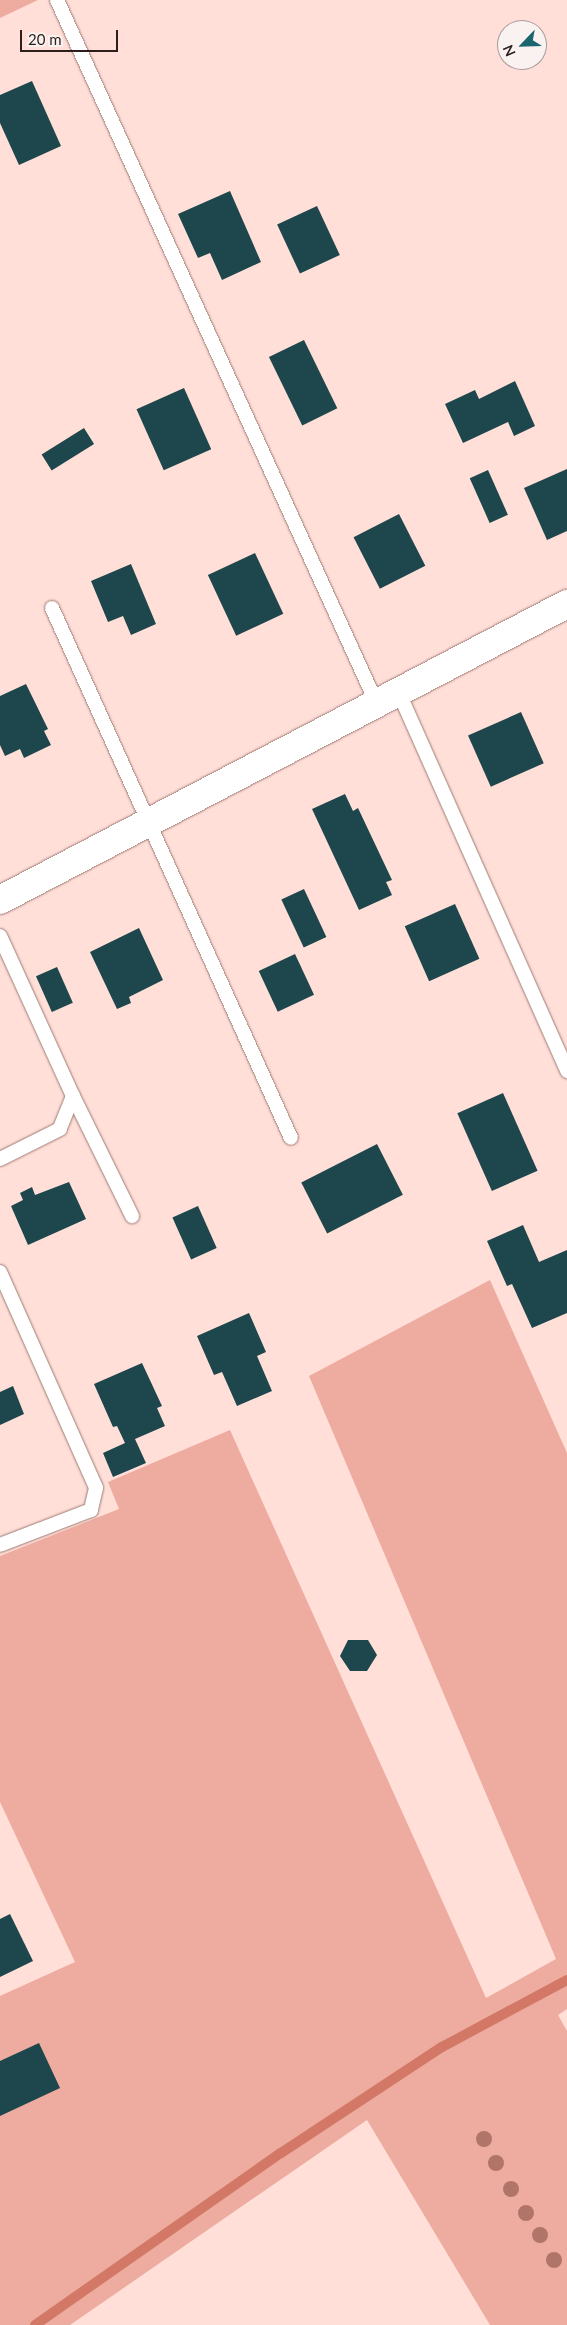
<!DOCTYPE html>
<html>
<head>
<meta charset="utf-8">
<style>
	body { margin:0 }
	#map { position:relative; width:567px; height:2325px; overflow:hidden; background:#ffdfd8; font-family:Lato,sans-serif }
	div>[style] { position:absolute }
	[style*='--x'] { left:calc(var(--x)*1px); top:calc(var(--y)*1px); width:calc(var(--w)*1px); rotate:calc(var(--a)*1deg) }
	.green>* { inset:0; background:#edac9f }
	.stream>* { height:10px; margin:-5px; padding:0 5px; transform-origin:5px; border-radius:5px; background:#d37866 }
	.building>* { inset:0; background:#1d474c; transform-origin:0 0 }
	.roads { filter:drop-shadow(0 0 1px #9e7b73) drop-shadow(0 0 1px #9e7b73) }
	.lane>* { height:14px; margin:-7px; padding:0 7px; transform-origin:7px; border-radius:7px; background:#fff }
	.street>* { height:28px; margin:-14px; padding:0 14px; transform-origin:14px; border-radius:14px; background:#fff }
	.trees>* { width:16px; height:16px; margin:-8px; border-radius:50%; background:#b07469 }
	span { translate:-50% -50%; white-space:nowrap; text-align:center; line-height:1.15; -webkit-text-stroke:5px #faf2f1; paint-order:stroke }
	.north { position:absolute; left:497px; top:20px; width:50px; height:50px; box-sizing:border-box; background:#faf2f1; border:1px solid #a89d9b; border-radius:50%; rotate:246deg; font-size:14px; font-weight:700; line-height:20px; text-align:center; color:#2c1e1b }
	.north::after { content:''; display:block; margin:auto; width:18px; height:22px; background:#19666f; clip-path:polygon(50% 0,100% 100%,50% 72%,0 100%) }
	.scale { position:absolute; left:20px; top:30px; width:98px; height:22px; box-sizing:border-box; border:2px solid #2c1e1b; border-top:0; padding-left:6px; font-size:15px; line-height:18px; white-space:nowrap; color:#2c1e1b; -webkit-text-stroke:4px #faf2f1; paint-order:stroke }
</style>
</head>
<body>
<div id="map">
	<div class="green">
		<i style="clip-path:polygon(0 0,38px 0,0 18px)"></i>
		<i style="clip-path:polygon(490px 1280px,567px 1453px,567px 2009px,558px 2015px,567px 2031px,567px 2325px,490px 2325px,367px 2120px,70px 2325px,0 2325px,0 1996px,75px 1962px,0 1802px,0 1556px,119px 1509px,108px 1482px,230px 1430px,486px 1998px,556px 1959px,309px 1376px)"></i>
	</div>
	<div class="stream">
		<i style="--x:35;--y:2325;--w:300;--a:-35"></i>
		<i style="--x:281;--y:2153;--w:193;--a:-33.4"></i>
		<i style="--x:442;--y:2047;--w:142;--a:-28.2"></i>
	</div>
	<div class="building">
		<i style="clip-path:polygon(32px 81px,61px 146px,19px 165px,0 123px,0 95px)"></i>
		<i style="clip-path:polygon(230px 191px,261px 262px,222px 280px,210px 253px,198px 258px,178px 214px)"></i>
		<i style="left:317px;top:206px;width:54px;height:44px;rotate:65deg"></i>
		<i style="left:304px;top:340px;width:76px;height:39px;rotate:64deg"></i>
		<i style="clip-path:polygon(515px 381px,535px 426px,514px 436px,508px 422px,463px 443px,445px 404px,475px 390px,479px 399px)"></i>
		<i style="left:184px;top:388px;width:67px;height:52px;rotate:66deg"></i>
		<i style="left:84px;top:428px;width:19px;height:50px;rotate:58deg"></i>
		<i style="clip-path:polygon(567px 469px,567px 531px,547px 540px,524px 488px)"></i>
		<i style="left:488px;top:470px;width:49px;height:20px;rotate:66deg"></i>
		<i style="left:399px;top:514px;width:58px;height:51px;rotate:63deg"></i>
		<i style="left:255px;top:553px;width:67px;height:52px;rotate:65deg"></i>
		<i style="clip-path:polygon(131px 564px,156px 624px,131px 635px,123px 616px,108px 622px,91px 581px)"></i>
		<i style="clip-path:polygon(26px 684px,48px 729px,44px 731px,51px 745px,24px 758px,20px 749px,5px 756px,0 745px,0 696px)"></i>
		<i style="left:521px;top:712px;width:56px;height:58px;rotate:66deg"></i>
		<i style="clip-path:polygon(345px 794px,353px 811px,358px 808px,392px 880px,386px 882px,392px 895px,359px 910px,312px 809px)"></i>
		<i style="left:304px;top:889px;width:53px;height:25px;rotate:65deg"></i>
		<i style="left:455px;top:904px;width:60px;height:55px;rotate:66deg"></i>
		<i style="clip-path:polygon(139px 928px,163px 980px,129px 997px,131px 1003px,117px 1009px,90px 952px)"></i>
		<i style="left:295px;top:954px;width:45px;height:40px;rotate:65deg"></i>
		<i style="left:57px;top:967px;width:39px;height:23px;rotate:66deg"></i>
		<i style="left:503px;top:1093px;width:85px;height:50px;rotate:66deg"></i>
		<i style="left:377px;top:1144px;width:57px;height:85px;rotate:63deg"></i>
		<i style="clip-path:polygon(69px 1182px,86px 1219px,28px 1245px,11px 1206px,23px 1200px,20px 1193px,32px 1187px,35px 1195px)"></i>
		<i style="left:198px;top:1206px;width:46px;height:28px;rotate:66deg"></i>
		<i style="clip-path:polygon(523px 1225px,539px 1262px,567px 1250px,567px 1313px,532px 1328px,512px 1284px,507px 1286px,487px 1241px)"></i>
		<i style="clip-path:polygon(249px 1313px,266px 1352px,257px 1356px,272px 1391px,237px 1406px,222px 1372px,214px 1375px,197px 1336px)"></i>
		<i style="clip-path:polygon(142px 1363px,162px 1406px,157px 1408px,165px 1426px,135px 1439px,146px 1463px,113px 1477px,103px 1453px,125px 1443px,117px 1426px,113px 1427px,94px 1384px)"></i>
		<i style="clip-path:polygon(13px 1386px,24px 1414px,0 1425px,0 1392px)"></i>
		<i style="clip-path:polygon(348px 1640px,368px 1640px,377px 1655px,367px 1671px,350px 1671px,340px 1656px)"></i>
		<i style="clip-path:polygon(10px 1914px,33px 1961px,0 1977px,0 1919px)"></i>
		<i style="clip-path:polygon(39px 2043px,60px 2088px,0 2116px,0 2061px)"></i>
	</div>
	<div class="roads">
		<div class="lane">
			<i style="--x:57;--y:0;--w:773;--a:65.56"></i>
			<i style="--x:52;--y:608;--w:581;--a:65.73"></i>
			<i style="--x:399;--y:693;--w:414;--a:66"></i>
			<i style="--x:0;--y:936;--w:176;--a:65.5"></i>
			<i style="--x:73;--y:1096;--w:35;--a:112"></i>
			<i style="--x:60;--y:1129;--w:67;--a:153.4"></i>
			<i style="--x:73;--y:1096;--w:134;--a:63.8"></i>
			<i style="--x:0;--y:1272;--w:236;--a:66"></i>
			<i style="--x:96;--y:1488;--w:23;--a:103"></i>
			<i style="--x:91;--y:1510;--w:97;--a:159"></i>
		</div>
		<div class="street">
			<i style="--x:0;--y:900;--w:640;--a:-27.57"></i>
		</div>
	</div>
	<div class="trees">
		<i style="left:484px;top:2139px"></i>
		<i style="left:496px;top:2163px"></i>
		<i style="left:511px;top:2189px"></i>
		<i style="left:526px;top:2213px"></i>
		<i style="left:540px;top:2235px"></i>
		<i style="left:554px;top:2260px"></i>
	</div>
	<div class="north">N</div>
	<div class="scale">20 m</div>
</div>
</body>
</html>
